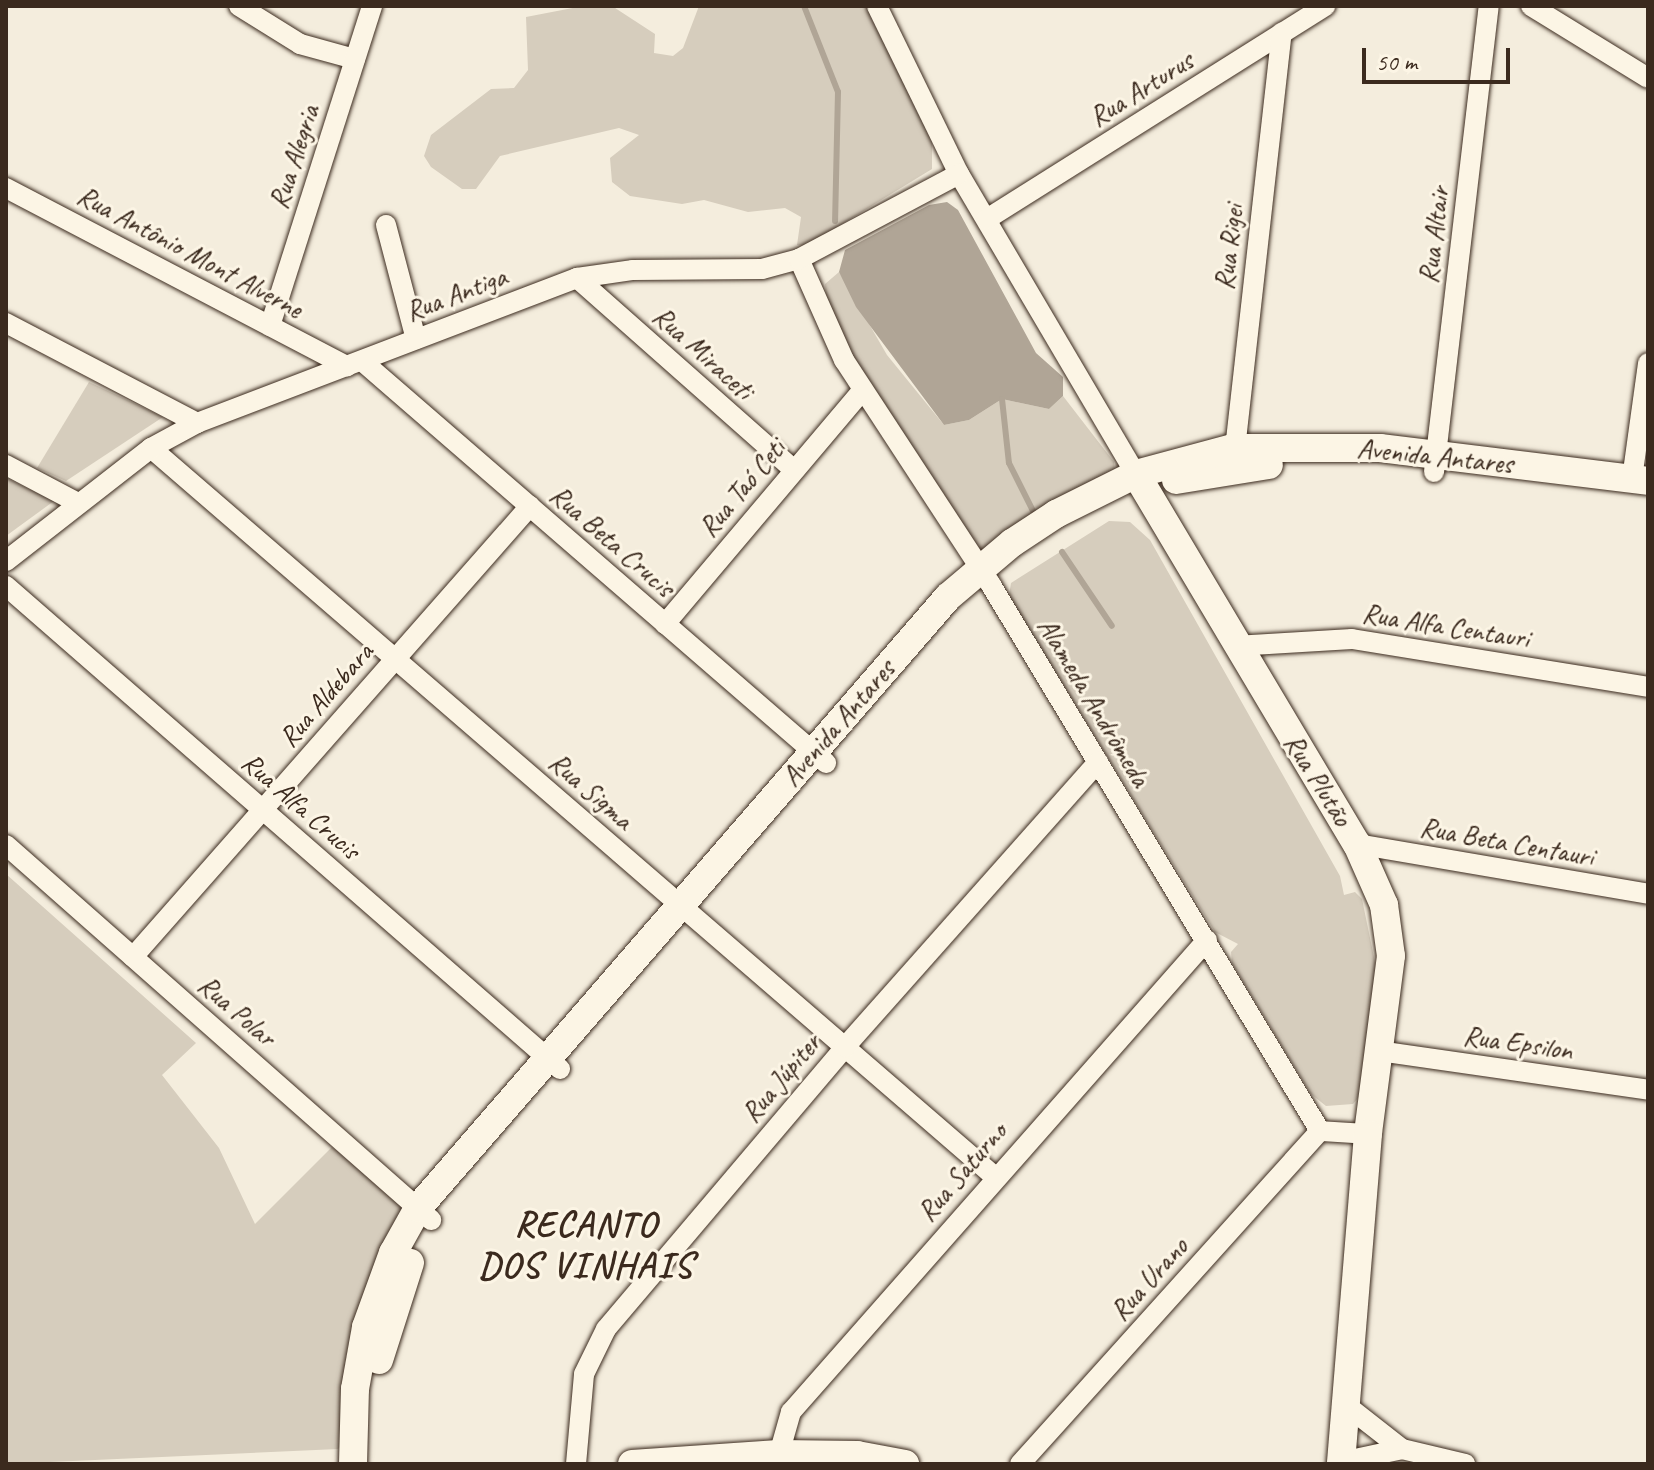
<!DOCTYPE html>
<html>
<head>
<meta charset="utf-8">
<style>
	body { margin:0 }
	#map { position:relative; width:1654px; height:1470px; overflow:hidden; background:#f4eddd; font-family:Caveat,sans-serif }
	div>[style] { position:absolute }
	[style*='--x'] { left:calc(var(--x)*1px); top:calc(var(--y)*1px); width:calc(var(--w)*1px); rotate:calc(var(--a)*1deg) }
	.green>* { inset:0; background:#d6cdbd }
	.water>* { inset:0; background:#b0a596 }
	.stream>* { height:6px; margin:-3px; padding:0 3px; transform-origin:3px; border-radius:3px; background:#b0a596 }
	.roads { filter:drop-shadow(0 0 2px #3b2a1e) drop-shadow(0 0 2px #3b2a1e) }
	.street>* { height:20px; margin:-10px; padding:0 10px; transform-origin:10px; border-radius:10px; background:#fcf5e5 }
	.secondary>* { height:28px; margin:-14px; padding:0 14px; transform-origin:14px; border-radius:14px; background:#fcf5e5 }
	span { translate:-50% -50%; white-space:nowrap; text-align:center; line-height:1.15; -webkit-text-stroke:6px #fcf5e5; paint-order:stroke }
	.street-label { font-size:28px; color:#3b2a1e }
	.district-label { font-size:36px; color:#3b2a1e; font-weight:700; letter-spacing:2px }
	.frame { position:absolute; inset:0; border:8px solid #3b2a1e; pointer-events:none }
	.scale { position:absolute; left:1362px; top:48px; width:148px; height:36px; box-sizing:border-box; border:4px solid #3b2a1e; border-top:0; padding-left:10px; font-size:24px; line-height:28px; white-space:nowrap; color:#3b2a1e; -webkit-text-stroke:6px #fcf5e5; paint-order:stroke }
</style>
</head>
<body>
<div id="map">
	<div class="green">
		<i style="clip-path:polygon(583px 6px,612px 6px,655px 34px,654px 53px,673px 56px,683px 48px,699px 6px,867px 6px,932px 142px,932px 169px,806px 246px,797px 245px,801px 217px,785px 208px,748px 212px,704px 200px,682px 204px,630px 196px,612px 182px,610px 158px,639px 135px,619px 128px,500px 156px,476px 189px,462px 189px,431px 167px,424px 156px,431px 135px,491px 89px,514px 88px,528px 70px,526px 17px)"></i>
		<i style="clip-path:polygon(839px 272px,887px 355px,944px 425px,969px 420px,1002px 399px,1049px 409px,1063px 396px,1114px 462px,1115px 471px,984px 551px,973px 546px,868px 387px,826px 296px,825px 284px)"></i>
		<i style="clip-path:polygon(89px 382px,163px 417px,66px 481px,37px 468px)"></i>
		<i style="clip-path:polygon(6px 478px,54px 501px,6px 536px)"></i>
		<i style="clip-path:polygon(1109px 521px,1130px 522px,1150px 540px,1340px 876px,1344px 895px,1355px 892px,1362px 899px,1376px 967px,1362px 1093px,1353px 1104px,1326px 1106px,1311px 1094px,1232px 963px,1231px 952px,1238px 944px,1215px 932px,1009px 596px,1011px 583px)"></i>
		<i style="clip-path:polygon(6px 874px,196px 1043px,162px 1075px,219px 1148px,255px 1224px,332px 1147px,407px 1209px,343px 1444px,338px 1449px,6px 1464px)"></i>
	</div>
	<div class="water">
		<i style="clip-path:polygon(947px 202px,958px 210px,1036px 353px,1063px 377px,1063px 396px,1049px 409px,1002px 399px,969px 420px,944px 425px,856px 307px,839px 272px,845px 250px,929px 205px)"></i>
	</div>
	<div class="stream">
		<i style="--x:804;--y:6;--w:92;--a:68.4"></i>
		<i style="--x:838;--y:92;--w:129;--a:91.3"></i>
		<i style="--x:1002;--y:399;--w:64;--a:83.8"></i>
		<i style="--x:1009;--y:463;--w:58;--a:63.4"></i>
		<i style="--x:1062;--y:552;--w:89;--a:56"></i>
	</div>
	<div class="roads">
		<div class="street">
			<i style="--x:239;--y:6;--w:72;--a:31.9"></i>
			<i style="--x:300;--y:44;--w:57;--a:15.3"></i>
			<i style="--x:877;--y:6;--w:187;--a:64"></i>
			<i style="--x:959;--y:174;--w:348;--a:59.5"></i>
			<i style="--x:1531;--y:6;--w:137;--a:31.6"></i>
			<i style="--x:6;--y:188;--w:385;--a:27.6"></i>
			<i style="--x:987;--y:219;--w:400;--a:-32.2"></i>
			<i style="--x:386;--y:225;--w:118;--a:75.3"></i>
			<i style="--x:799;--y:259;--w:111;--a:66"></i>
			<i style="--x:844;--y:360;--w:269;--a:56.8"></i>
			<i style="--x:991;--y:585;--w:637;--a:58.93"></i>
			<i style="--x:1320;--y:1131;--w:48;--a:3.6"></i>
			<i style="--x:577;--y:278;--w:288;--a:41.5"></i>
			<i style="--x:6;--y:323;--w:216;--a:27.6"></i>
			<i style="--x:270;--y:326;--w:336;--a:-72.3"></i>
			<i style="--x:362;--y:361;--w:614;--a:40.9"></i>
			<i style="--x:151;--y:448;--w:1114;--a:40.81"></i>
			<i style="--x:1234;--y:458;--w:428;--a:-83.6"></i>
			<i style="--x:6;--y:465;--w:81;--a:27.8"></i>
			<i style="--x:1434;--y:472;--w:469;--a:-83.3"></i>
			<i style="--x:1632;--y:479;--w:117;--a:-82.1"></i>
			<i style="--x:6;--y:561;--w:184;--a:-37.9"></i>
			<i style="--x:151;--y:448;--w:52;--a:-28.5"></i>
			<i style="--x:197;--y:423;--w:407;--a:-20.9"></i>
			<i style="--x:577;--y:278;--w:57;--a:-8.1"></i>
			<i style="--x:633;--y:270;--w:129;--a:-0.4"></i>
			<i style="--x:762;--y:269;--w:38;--a:-15"></i>
			<i style="--x:799;--y:259;--w:181;--a:-28"></i>
			<i style="--x:6;--y:586;--w:735;--a:41.08"></i>
			<i style="--x:665;--y:624;--w:305;--a:-49.8"></i>
			<i style="--x:1235;--y:646;--w:117;--a:-3.4"></i>
			<i style="--x:1352;--y:639;--w:300;--a:9.2"></i>
			<i style="--x:1357;--y:844;--w:295;--a:9.7"></i>
			<i style="--x:6;--y:845;--w:567;--a:41.42"></i>
			<i style="--x:133;--y:957;--w:601;--a:-48.64"></i>
			<i style="--x:1379;--y:1051;--w:272;--a:8.2"></i>
			<i style="--x:1347;--y:1406;--w:70;--a:38"></i>
			<i style="--x:779;--y:1454;--w:44;--a:-74.1"></i>
			<i style="--x:791;--y:1412;--w:629;--a:-48.61"></i>
			<i style="--x:1341;--y:1462;--w:62;--a:-12"></i>
			<i style="--x:1402;--y:1449;--w:65;--a:13.4"></i>
			<i style="--x:576;--y:1464;--w:90;--a:-84.9"></i>
			<i style="--x:584;--y:1374;--w:50;--a:-63.9"></i>
			<i style="--x:606;--y:1329;--w:370;--a:-49.7"></i>
			<i style="--x:845;--y:1047;--w:381;--a:-48.4"></i>
			<i style="--x:1020;--y:1464;--w:448;--a:-48"></i>
		</div>
		<div class="secondary">
			<i style="--x:1136;--y:474;--w:431;--a:59.2"></i>
			<i style="--x:1357;--y:844;--w:67;--a:66.1"></i>
			<i style="--x:1384;--y:905;--w:51;--a:82.2"></i>
			<i style="--x:1391;--y:956;--w:179;--a:97.4"></i>
			<i style="--x:1368;--y:1134;--w:331;--a:94.7"></i>
			<i style="--x:1176;--y:480;--w:94;--a:-9.2"></i>
			<i style="--x:379;--y:1360;--w:102;--a:-72.3"></i>
			<i style="--x:353;--y:1464;--w:75;--a:-88.5"></i>
			<i style="--x:355;--y:1389;--w:63;--a:-79.9"></i>
			<i style="--x:366;--y:1327;--w:79;--a:-70"></i>
			<i style="--x:393;--y:1253;--w:51;--a:-60.9"></i>
			<i style="--x:418;--y:1208;--w:809;--a:-49.06"></i>
			<i style="--x:948;--y:597;--w:84;--a:-40.2"></i>
			<i style="--x:1012;--y:543;--w:53;--a:-33.4"></i>
			<i style="--x:1056;--y:514;--w:89;--a:-26.6"></i>
			<i style="--x:1136;--y:474;--w:100;--a:-15"></i>
			<i style="--x:1233;--y:448;--w:147;--a:0"></i>
			<i style="--x:1380;--y:448;--w:270;--a:7"></i>
			<i style="--x:632;--y:1464;--w:147;--a:-3.9"></i>
			<i style="--x:779;--y:1454;--w:78;--a:0.7"></i>
			<i style="--x:857;--y:1455;--w:49;--a:10.6"></i>
		</div>
	</div>
	<div class="street-label">
		<span style="left:1141px;top:89px;rotate:-32deg">Rua Arturus</span>
		<span style="left:294px;top:157px;rotate:-72deg">Rua Alegria</span>
		<span style="left:1434px;top:235px;rotate:-83deg">Rua Altair</span>
		<span style="left:1229px;top:247px;rotate:-83deg">Rua Rigei</span>
		<span style="left:190px;top:252px;rotate:28deg">Rua Antônio Mont Alverne</span>
		<span style="left:456px;top:294px;rotate:-21deg">Rua Antiga</span>
		<span style="left:703px;top:353px;rotate:42deg">Rua Miraceti</span>
		<span style="left:1435px;top:456px;rotate:6deg">Avenida Antares</span>
		<span style="left:742px;top:488px;rotate:-50deg">Rua Taó Ceti</span>
		<span style="left:612px;top:541px;rotate:41deg">Rua Beta Crucis</span>
		<span style="left:1446px;top:626px;rotate:9deg">Rua Alfa Centauri</span>
		<span style="left:326px;top:695px;rotate:-49deg">Rua Aldebara</span>
		<span style="left:1094px;top:702px;rotate:59deg">Alameda Andrômeda</span>
		<span style="left:838px;top:723px;rotate:-49deg">Avenida Antares</span>
		<span style="left:1318px;top:780px;rotate:58deg">Rua Plutão</span>
		<span style="left:591px;top:791px;rotate:41deg">Rua Sigma</span>
		<span style="left:301px;top:806px;rotate:41deg">Rua Alfa Crucis</span>
		<span style="left:1507px;top:842px;rotate:10deg">Rua Beta Centauri</span>
		<span style="left:237px;top:1011px;rotate:41deg">Rua Polar</span>
		<span style="left:1518px;top:1043px;rotate:8deg">Rua Epsilon</span>
		<span style="left:781px;top:1078px;rotate:-50deg">Rua Júpiter</span>
		<span style="left:962px;top:1172px;rotate:-49deg">Rua Saturno</span>
		<span style="left:1149px;top:1279px;rotate:-48deg">Rua Urano</span>
	</div>
	<div class="district-label">
		<span style="left:586px;top:1245px">RECANTO<br>DOS VINHAIS</span>
	</div>
	<div class="frame"></div>
	<div class="scale">50 m</div>
</div>
</body>
</html>
